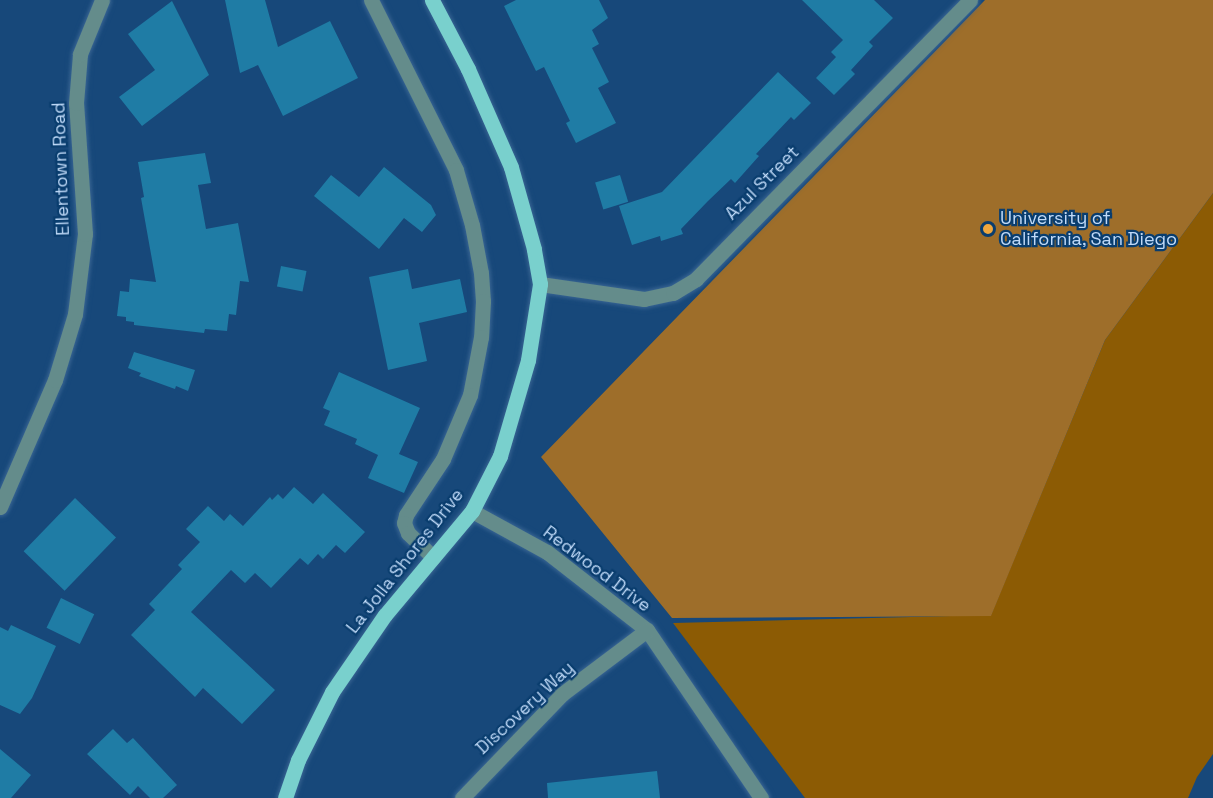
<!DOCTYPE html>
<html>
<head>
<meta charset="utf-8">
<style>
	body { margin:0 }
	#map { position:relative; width:1213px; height:798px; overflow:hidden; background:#17487a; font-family:"Space Grotesk",sans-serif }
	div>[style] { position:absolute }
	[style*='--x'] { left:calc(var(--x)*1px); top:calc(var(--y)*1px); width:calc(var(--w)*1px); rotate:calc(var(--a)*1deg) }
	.green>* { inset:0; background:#8c5b04 }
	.forest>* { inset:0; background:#9e6e2a }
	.building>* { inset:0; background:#1f7ca5; transform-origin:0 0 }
	.roads { filter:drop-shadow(0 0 2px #396593) drop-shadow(0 0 2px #396593) }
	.minor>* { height:15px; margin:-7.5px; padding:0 7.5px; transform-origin:7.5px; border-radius:7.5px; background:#648c8b }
	.major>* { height:15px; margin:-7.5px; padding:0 7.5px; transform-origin:7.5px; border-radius:7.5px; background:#79d0cd }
	.dots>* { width:16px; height:16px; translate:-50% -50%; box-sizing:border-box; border:3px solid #093d6e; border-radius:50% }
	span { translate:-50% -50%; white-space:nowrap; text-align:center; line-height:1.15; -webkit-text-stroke:4.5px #093d6e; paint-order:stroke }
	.street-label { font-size:18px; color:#c0daf8 }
	.poi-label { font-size:18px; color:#c0daf8 }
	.left { translate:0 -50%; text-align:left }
</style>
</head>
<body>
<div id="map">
	<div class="green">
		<i style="clip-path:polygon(1213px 193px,1213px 754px,1197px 777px,1188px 798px,805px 798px,673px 623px,991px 615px,1105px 340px)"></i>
	</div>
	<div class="forest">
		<i style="clip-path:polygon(985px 0,1213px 0,1213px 193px,1105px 340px,991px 616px,672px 618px,541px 457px)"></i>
	</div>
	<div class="building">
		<i style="clip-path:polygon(225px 0,265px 0,278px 47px,330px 21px,358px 78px,283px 116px,258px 65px,240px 73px)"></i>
		<i style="clip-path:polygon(516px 0,599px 0,608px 18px,592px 30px,599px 44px,592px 48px,609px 82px,598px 88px,616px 123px,576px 143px,566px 123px,570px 121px,544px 67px,536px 71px,504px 6px)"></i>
		<i style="clip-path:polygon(802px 0,874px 0,893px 18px,869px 42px,873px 46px,851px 70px,855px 74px,834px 95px,816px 78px,836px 57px,831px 52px,843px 40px)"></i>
		<i style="clip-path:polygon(172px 1px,209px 75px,142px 126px,119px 97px,155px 70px,128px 34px)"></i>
		<i style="clip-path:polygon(778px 72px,811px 103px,794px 120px,791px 117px,756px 154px,759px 156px,735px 183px,731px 179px,708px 201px,681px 229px,683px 234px,661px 241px,660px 236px,632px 245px,619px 206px,662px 192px)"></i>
		<i style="clip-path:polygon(205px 153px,211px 183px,198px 185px,206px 229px,238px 223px,249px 282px,240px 281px,236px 315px,229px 314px,227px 331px,205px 329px,204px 333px,134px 325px,134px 322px,126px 321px,126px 317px,117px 316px,120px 291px,129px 292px,130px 279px,156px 282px,141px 198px,144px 197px,138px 162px)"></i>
		<i style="clip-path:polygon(384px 167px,431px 205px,436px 215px,422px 232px,404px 218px,379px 249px,314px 196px,331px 175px,359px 197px)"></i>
		<i style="left:620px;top:175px;width:28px;height:26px;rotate:73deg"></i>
		<i style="left:281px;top:266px;width:26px;height:21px;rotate:11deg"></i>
		<i style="clip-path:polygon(408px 269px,412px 289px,460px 279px,467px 312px,419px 323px,427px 361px,388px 370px,369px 277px)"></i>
		<i style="clip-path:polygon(134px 352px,195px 370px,188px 391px,176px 386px,175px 389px,139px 376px,141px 373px,128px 368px)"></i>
		<i style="clip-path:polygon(339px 372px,420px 408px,399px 454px,418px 462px,404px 493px,368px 478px,378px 455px,355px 444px,357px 439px,324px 425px,330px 411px,323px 408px)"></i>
		<i style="clip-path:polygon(294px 487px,313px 504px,323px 493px,365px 532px,345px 553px,336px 545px,323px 559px,318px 554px,308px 565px,300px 558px,271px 588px,255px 573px,245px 583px,231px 570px,191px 612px,275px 690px,242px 724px,203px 688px,195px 697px,131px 635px,155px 610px,149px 604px,182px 569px,178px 565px,200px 542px,186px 529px,208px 506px,224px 521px,230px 514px,243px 526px,270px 497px,272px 500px,278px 494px,283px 499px)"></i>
		<i style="left:75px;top:498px;width:57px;height:74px;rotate:44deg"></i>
		<i style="left:61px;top:598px;width:37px;height:33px;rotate:26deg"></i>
		<i style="clip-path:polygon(11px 625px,56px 646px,32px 698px,20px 714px,0 705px,0 627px,8px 631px)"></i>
		<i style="clip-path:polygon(113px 729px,127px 743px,133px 738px,177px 785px,163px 798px,150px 798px,138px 786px,130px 795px,87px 754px)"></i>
		<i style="clip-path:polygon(0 749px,31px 775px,11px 798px,0 798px)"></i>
		<i style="clip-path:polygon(657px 771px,660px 798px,548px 798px,547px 783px)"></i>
	</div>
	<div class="roads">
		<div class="minor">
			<i style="--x:371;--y:0;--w:190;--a:63.4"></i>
			<i style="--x:456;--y:170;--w:57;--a:73.8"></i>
			<i style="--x:472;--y:225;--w:49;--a:79.4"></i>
			<i style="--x:481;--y:273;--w:28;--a:86"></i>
			<i style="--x:483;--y:301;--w:36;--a:93"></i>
			<i style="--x:481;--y:337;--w:59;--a:100.7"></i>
			<i style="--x:470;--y:395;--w:69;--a:112.9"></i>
			<i style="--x:443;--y:459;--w:67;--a:123.5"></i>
			<i style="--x:406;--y:515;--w:8;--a:104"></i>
			<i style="--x:404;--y:523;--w:11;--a:68"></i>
			<i style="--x:408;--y:533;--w:35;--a:44"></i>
			<i style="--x:540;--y:284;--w:105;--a:8.2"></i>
			<i style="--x:644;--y:299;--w:30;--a:-12"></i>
			<i style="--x:673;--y:293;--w:27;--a:-31"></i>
			<i style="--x:696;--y:279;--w:391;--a:-45.5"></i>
			<i style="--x:0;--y:507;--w:138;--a:-66.6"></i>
			<i style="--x:55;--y:380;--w:69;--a:-73.1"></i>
			<i style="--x:75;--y:314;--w:81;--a:-82.9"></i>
			<i style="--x:85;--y:234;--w:131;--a:-93.9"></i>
			<i style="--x:76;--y:103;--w:49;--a:-85.3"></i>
			<i style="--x:80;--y:54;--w:58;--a:-67.8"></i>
			<i style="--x:472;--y:511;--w:85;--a:28.7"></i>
			<i style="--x:547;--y:552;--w:127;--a:38"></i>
			<i style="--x:647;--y:630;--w:203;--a:55.8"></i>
			<i style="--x:462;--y:798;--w:144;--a:-46.1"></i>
			<i style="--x:562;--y:694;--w:106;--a:-37"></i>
		</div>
		<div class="major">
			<i style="--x:285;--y:798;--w:40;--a:-71.1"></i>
			<i style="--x:298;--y:760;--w:76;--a:-63.4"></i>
			<i style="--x:332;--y:692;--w:93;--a:-55.5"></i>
			<i style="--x:385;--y:615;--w:136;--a:-50.1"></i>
			<i style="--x:472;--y:511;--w:62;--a:-63"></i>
			<i style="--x:500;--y:456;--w:100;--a:-73.7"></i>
			<i style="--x:528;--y:360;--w:77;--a:-81"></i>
			<i style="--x:540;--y:284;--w:36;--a:-100"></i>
			<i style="--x:534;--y:249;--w:85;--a:-105.7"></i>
			<i style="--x:511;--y:167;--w:107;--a:-113.7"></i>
			<i style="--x:468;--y:69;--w:78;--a:-117.6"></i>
		</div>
	</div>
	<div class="dots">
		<i style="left:988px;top:229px;background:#efa73e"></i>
	</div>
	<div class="street-label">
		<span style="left:61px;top:169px;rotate:-92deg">Ellentown Road</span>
		<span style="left:762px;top:183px;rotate:-45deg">Azul Street</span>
		<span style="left:405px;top:561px;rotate:-52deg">La Jolla Shores Drive</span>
		<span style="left:597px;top:569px;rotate:37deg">Redwood Drive</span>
		<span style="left:525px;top:708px;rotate:-43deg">Discovery Way</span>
	</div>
	<div class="poi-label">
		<span class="left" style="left:1000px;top:229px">University of<br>California, San Diego</span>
	</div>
</div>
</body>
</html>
